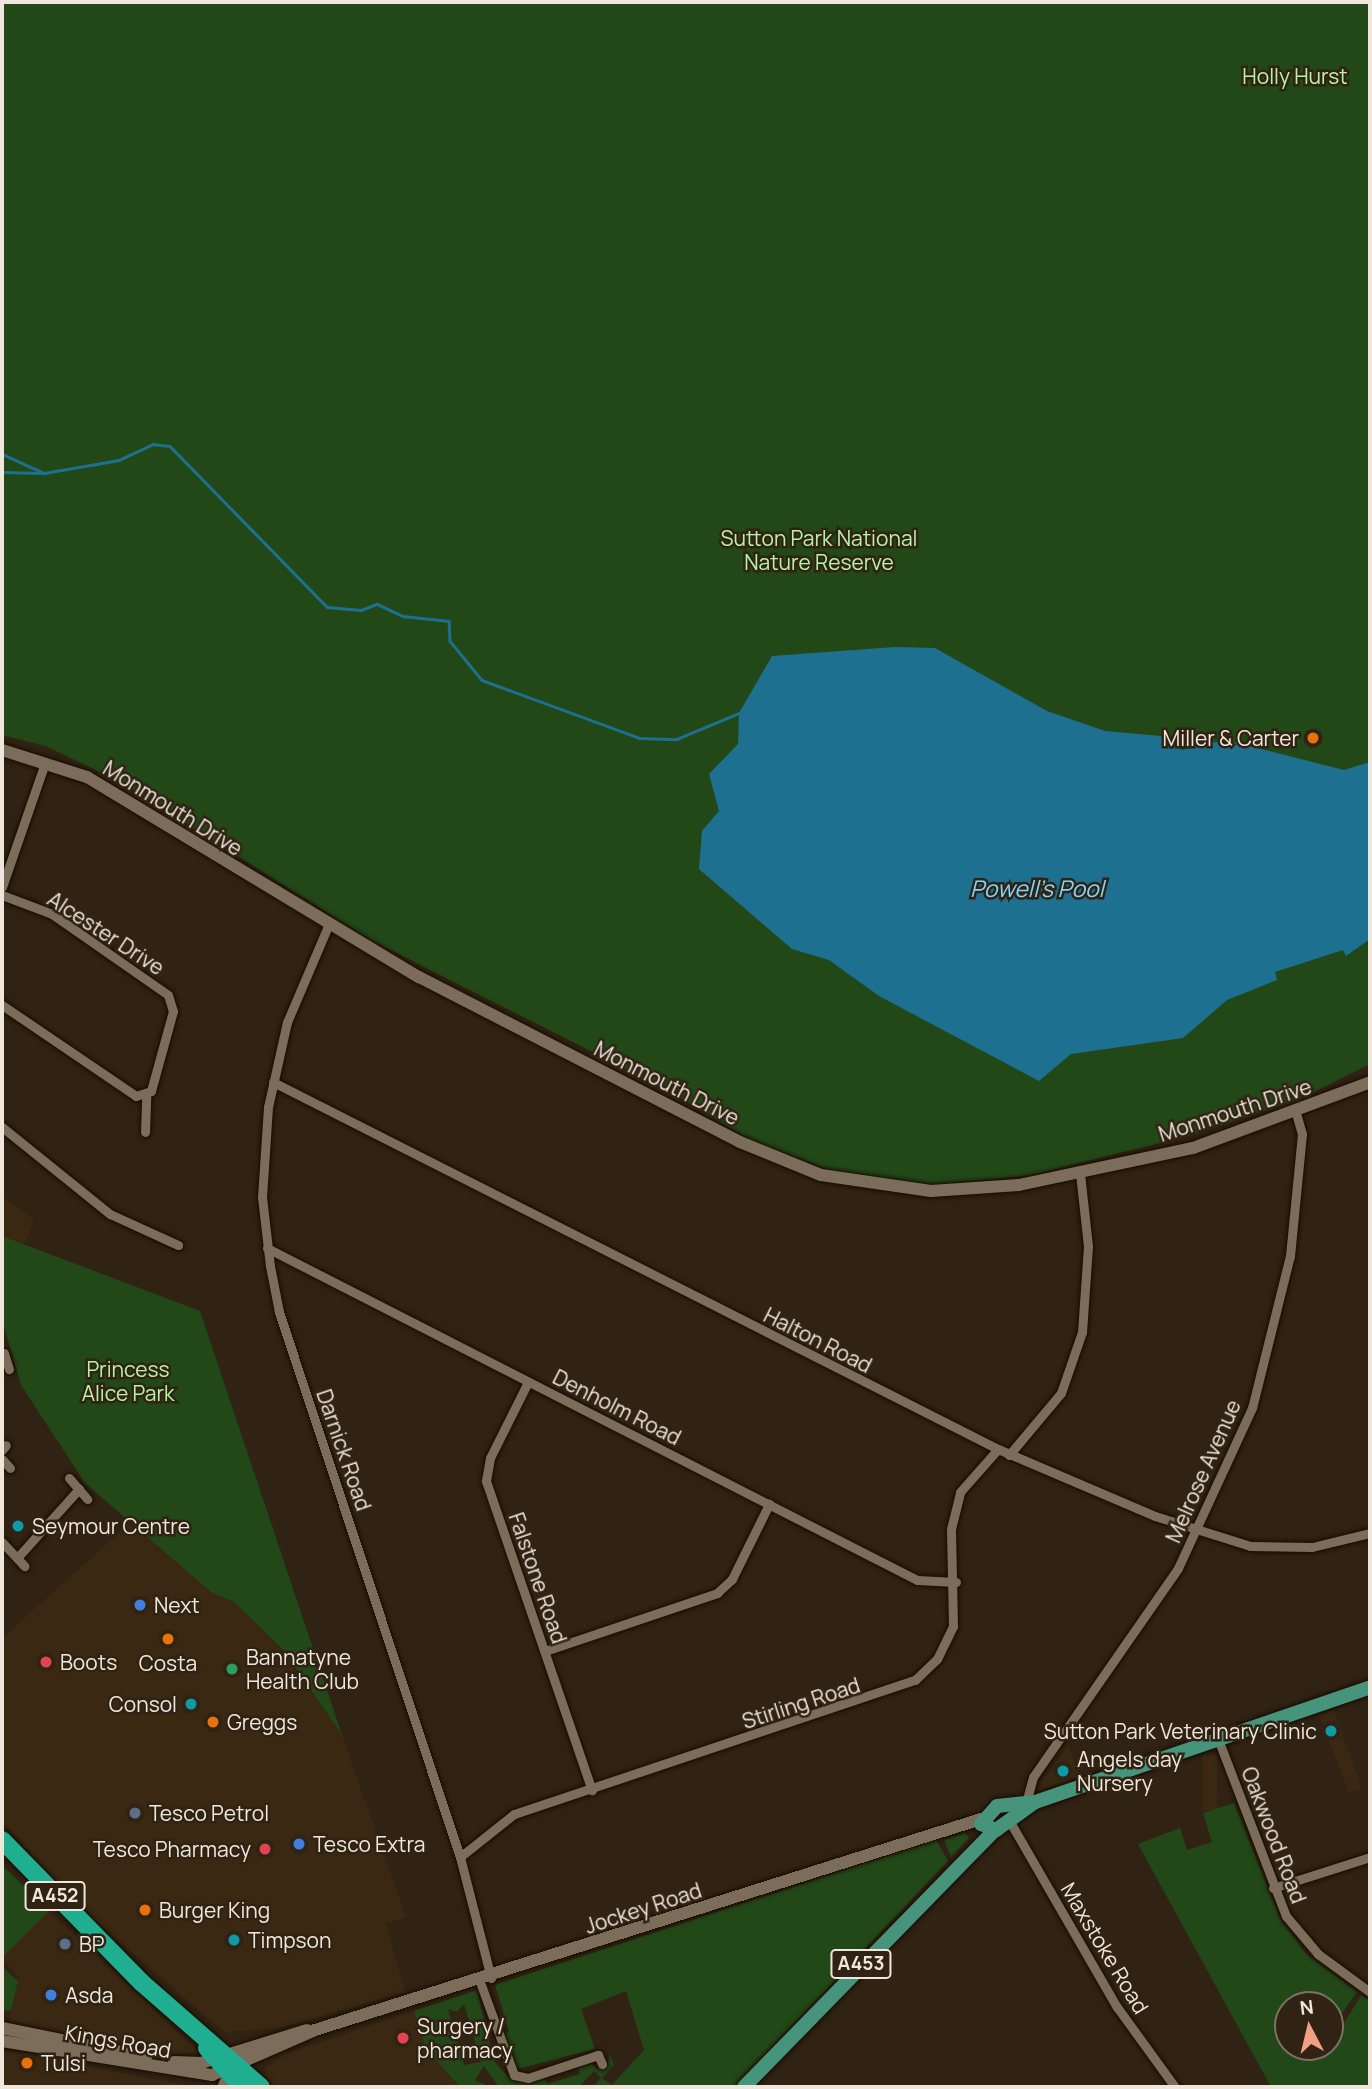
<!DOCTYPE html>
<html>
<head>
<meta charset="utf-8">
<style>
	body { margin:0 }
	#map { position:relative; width:1372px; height:2089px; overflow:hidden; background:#302313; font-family:Manrope,sans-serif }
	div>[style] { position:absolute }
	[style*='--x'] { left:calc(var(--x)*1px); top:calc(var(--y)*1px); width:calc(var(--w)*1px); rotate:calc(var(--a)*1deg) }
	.built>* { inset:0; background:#3a2812; transform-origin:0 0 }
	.green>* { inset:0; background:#224818 }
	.water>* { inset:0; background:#1e7091 }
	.stream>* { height:2.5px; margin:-1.25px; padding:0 1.25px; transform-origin:1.25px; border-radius:1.25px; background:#1e7091 }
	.roads { filter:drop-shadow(0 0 2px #180c01) drop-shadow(0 0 2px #180c01) }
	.street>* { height:9px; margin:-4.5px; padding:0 4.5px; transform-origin:4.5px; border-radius:4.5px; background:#7c6d5b }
	.secondary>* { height:12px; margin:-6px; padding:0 6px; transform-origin:6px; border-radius:6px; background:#7c6d5b }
	.primary>* { height:14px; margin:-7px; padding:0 7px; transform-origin:7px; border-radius:7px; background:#45947b }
	.highway>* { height:18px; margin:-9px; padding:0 9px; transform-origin:9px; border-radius:9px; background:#20ae90 }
	.dots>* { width:19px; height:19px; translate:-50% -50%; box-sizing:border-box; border:4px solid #302313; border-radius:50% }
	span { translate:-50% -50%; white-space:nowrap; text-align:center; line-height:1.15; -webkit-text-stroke:5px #302313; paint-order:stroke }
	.shield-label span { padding:2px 5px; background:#302313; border:2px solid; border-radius:5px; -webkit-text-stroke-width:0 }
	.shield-label { font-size:19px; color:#efe7dc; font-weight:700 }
	.park-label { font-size:21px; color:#b5f3a5 }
	.poi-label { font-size:21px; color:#efe7dc }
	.right { translate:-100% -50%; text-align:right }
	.left { translate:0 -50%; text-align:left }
	.street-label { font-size:21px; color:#efe7dc }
	.water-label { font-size:23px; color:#82d4fb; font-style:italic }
	.frame { position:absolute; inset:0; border:4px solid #efe7dc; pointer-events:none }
	.north { position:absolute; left:1274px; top:1991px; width:70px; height:70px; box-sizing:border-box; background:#302313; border:2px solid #7c7163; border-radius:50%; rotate:353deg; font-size:19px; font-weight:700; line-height:28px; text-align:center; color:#efe7dc }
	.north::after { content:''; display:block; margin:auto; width:24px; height:32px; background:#f39f85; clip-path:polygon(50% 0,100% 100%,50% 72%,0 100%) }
</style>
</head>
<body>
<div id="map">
	<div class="built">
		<i style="clip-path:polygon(2px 1196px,34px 1220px,24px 1245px,2px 1236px)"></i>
		<i style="clip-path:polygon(129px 1524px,234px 1602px,283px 1651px,342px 1735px,406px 1917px,386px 1924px,405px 1992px,279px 2028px,224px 2032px,68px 1897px,2px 1821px,2px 1638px)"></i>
		<i style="clip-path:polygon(1334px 1710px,1362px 1789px,1349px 1793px,1319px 1715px)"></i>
		<i style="clip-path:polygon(1068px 1745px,1079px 1777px,1040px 1790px,1038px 1787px)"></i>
		<i style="left:1203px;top:1755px;width:14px;height:55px"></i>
		<i style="clip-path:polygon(49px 1911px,198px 2051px,195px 2058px,9px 2022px,19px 1977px,2px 1958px)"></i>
		<i style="clip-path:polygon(414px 2011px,426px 2049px,460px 2087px,269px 2087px,266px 2082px,265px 2068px,285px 2054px)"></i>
		<i style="clip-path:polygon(2px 2050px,111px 2071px,197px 2087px,2px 2087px)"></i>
	</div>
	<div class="green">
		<i style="clip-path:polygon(2px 2px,1370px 2px,1370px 1064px,1300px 1099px,1191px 1135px,1031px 1175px,927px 1185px,838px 1173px,750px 1140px,664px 1088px,371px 940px,120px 782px,46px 746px,2px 735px)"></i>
		<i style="clip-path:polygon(2px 1236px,200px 1311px,342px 1735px,283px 1650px,234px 1602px,211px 1592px,85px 1483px,21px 1385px,2px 1320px)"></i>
		<i style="clip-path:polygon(1234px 1803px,1281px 1921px,1307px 1955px,1357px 1992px,1330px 2030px,1330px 2005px,1288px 2005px,1288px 2047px,1330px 2047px,1361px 1995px,1370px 2001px,1370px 2087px,1271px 2087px,1138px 1844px,1180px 1828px,1187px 1850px,1212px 1842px,1203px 1813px)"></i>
		<i style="clip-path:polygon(965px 1833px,969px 1838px,951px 1857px,944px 1840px)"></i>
		<i style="clip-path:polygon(evenodd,936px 1840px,948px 1861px,734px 2087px,593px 2087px,601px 2078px,594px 2071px,579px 2087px,499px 2087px,484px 2066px,475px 2080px,489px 2087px,460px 2087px,426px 2049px,414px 2011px,477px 1990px,494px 2061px,511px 2080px,544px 2077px,547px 2084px,580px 2074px,578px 2067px,590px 2063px,597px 2069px,607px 2066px,610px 2055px,614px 2065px,602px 2078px,612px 2085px,644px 2050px,626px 1991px,581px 2009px,595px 2049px,517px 2069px,502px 2034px,509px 2032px,495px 1985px,936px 1840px,464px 2004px,481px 2062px,464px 2065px,448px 2009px,457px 2012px,464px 2004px)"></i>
		<i style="clip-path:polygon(2px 1865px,49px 1911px,2px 1958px)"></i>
		<i style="clip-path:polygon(2px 1967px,18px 1981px,11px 2011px,2px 2010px)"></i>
	</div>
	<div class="water">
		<i style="clip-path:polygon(895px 647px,935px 648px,1047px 711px,1105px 731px,1161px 736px,1182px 750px,1225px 740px,1344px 770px,1370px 762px,1370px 939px,1346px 956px,1343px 950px,1275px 972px,1277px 980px,1227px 1000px,1183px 1038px,1071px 1054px,1039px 1081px,879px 996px,829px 960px,792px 949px,699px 869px,702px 831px,719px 811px,709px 774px,738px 744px,739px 713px,772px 656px)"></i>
	</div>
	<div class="stream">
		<i style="--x:2;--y:454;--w:46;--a:24.3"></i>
		<i style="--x:44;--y:473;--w:76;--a:-9.8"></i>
		<i style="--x:119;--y:460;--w:38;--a:-25"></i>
		<i style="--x:153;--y:444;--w:17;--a:7"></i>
		<i style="--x:170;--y:446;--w:225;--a:45.7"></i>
		<i style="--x:327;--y:607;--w:34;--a:5"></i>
		<i style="--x:361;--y:610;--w:17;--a:-21"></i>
		<i style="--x:377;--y:604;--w:29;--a:25"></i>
		<i style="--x:403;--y:616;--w:46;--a:6.2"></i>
		<i style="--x:449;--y:621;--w:20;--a:87"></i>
		<i style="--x:450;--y:641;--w:50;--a:50.6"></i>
		<i style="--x:482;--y:680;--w:168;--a:20.2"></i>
		<i style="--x:640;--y:738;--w:37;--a:2"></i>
		<i style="--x:677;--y:739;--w:67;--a:-22.8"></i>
		<i style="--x:2;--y:472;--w:41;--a:1.4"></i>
	</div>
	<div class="roads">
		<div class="street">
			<i style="--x:2;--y:887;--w:131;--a:-70.9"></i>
			<i style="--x:2;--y:895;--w:53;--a:20.8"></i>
			<i style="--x:52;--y:914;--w:141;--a:34.9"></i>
			<i style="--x:168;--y:995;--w:17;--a:73"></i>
			<i style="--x:173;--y:1011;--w:83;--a:105.4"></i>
			<i style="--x:151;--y:1091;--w:16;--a:162"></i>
			<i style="--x:136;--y:1096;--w:162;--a:-145.8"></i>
			<i style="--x:328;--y:926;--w:104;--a:113.1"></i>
			<i style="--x:287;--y:1022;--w:87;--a:102.6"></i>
			<i style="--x:268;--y:1107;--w:90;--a:93.8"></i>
			<i style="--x:262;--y:1197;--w:69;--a:83.4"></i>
			<i style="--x:270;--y:1266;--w:47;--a:78.9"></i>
			<i style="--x:279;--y:1312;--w:574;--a:71.63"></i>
			<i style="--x:460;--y:1857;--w:125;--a:75.6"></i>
			<i style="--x:273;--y:1082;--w:813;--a:26.85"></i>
			<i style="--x:998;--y:1449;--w:171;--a:23.1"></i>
			<i style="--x:1155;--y:1516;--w:100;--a:17.5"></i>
			<i style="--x:1250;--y:1546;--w:62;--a:0.9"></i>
			<i style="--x:1312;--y:1547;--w:60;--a:-13.6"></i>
			<i style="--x:2;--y:1127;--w:139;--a:38.9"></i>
			<i style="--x:110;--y:1214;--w:75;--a:24.5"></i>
			<i style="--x:145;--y:1132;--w:36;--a:-88"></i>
			<i style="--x:267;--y:1248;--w:730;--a:27.06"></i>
			<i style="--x:917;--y:1580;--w:39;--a:3"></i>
			<i style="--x:4;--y:1353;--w:17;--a:73"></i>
			<i style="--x:528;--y:1382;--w:85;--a:116.6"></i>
			<i style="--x:490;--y:1458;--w:23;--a:100"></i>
			<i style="--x:486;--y:1481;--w:327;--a:71.1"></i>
			<i style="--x:2;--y:1450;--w:6;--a:-51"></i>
			<i style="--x:1009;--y:1455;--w:81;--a:-50"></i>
			<i style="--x:1061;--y:1393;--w:65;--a:-71"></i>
			<i style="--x:1082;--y:1332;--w:86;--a:-86"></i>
			<i style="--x:1088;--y:1246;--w:72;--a:-96.3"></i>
			<i style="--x:2;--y:1459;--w:12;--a:48"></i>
			<i style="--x:69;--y:1478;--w:28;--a:49"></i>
			<i style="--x:2;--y:1542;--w:33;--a:47"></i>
			<i style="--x:17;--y:1558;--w:93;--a:-48.1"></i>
			<i style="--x:545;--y:1651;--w:182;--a:-18.6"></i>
			<i style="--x:717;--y:1593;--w:21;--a:-43"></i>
			<i style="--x:732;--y:1579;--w:84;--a:-63.7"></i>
			<i style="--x:1218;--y:1739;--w:190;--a:69"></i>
			<i style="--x:1286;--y:1916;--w:50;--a:49.9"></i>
			<i style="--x:1318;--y:1954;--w:64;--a:36.2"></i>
			<i style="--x:1026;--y:1803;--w:27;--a:-75"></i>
			<i style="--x:1033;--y:1777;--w:254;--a:-55.2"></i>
			<i style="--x:1178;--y:1568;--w:176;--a:-65.2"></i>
			<i style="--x:1252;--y:1408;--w:157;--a:-76"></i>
			<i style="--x:1290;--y:1256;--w:123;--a:-84.4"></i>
			<i style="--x:1302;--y:1134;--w:25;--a:-106"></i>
			<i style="--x:1010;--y:1822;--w:214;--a:60"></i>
			<i style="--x:1117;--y:2007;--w:99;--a:54.1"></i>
			<i style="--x:460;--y:1857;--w:69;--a:-38.5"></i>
			<i style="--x:514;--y:1814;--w:423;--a:-18.5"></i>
			<i style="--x:915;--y:1680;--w:30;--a:-44"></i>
			<i style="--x:937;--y:1659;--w:37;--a:-64"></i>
			<i style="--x:953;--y:1626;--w:97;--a:-91.2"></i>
			<i style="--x:951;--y:1529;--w:38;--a:-76"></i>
			<i style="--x:960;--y:1492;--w:57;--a:-48.5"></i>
			<i style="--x:1273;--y:1888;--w:102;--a:-17.7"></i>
			<i style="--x:480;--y:1982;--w:99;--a:69.9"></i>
			<i style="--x:514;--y:2075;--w:14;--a:12"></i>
			<i style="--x:528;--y:2078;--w:74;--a:-18.2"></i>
			<i style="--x:598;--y:2055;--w:10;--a:66"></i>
			<i style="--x:221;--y:2087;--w:17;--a:-66"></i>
		</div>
		<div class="secondary">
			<i style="--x:2;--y:750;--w:89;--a:17.6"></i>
			<i style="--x:87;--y:777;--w:388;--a:31.1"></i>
			<i style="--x:419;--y:977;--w:361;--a:27.2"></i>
			<i style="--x:740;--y:1142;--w:87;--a:22.2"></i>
			<i style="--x:821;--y:1175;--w:111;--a:8.3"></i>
			<i style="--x:931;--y:1191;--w:88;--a:-3.9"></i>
			<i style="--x:1019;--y:1185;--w:178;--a:-12"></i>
			<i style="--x:1193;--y:1148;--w:189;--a:-20.4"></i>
			<i style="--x:2;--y:2028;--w:147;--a:11.4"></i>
			<i style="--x:2;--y:2041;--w:213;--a:9.2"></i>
			<i style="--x:212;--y:2075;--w:112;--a:-23.6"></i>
			<i style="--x:315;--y:2030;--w:699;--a:-17.58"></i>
			<i style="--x:174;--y:2062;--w:27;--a:2"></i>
			<i style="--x:201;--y:2063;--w:111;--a:-17.3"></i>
		</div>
		<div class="primary">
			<i style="--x:1035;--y:1802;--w:48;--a:144.3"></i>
			<i style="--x:996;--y:1830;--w:16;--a:-158"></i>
			<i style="--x:981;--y:1824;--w:24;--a:-48"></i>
			<i style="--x:997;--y:1806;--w:38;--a:-6"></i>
			<i style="--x:1035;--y:1802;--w:354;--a:-18.9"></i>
			<i style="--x:744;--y:2087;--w:358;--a:-45.7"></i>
		</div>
		<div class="highway">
			<i style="--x:2;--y:1840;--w:199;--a:45.6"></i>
			<i style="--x:141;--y:1982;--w:159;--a:41.2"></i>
			<i style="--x:207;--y:2048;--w:52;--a:48.1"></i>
		</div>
	</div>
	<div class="dots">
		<i style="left:1313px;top:738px;background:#e8710a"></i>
		<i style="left:18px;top:1526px;background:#0f9aa8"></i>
		<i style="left:140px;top:1605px;background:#3f7fe0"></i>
		<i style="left:168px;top:1639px;background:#e8710a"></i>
		<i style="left:46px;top:1662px;background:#e0444e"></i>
		<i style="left:232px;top:1669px;background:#2e9e5b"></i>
		<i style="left:191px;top:1704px;background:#0f9aa8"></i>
		<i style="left:213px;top:1722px;background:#e8710a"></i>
		<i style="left:1331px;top:1731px;background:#0f9aa8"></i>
		<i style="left:1063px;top:1771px;background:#0f9aa8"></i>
		<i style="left:135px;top:1813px;background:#5c6f8a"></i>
		<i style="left:299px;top:1844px;background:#3f7fe0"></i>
		<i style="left:265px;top:1849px;background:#e0444e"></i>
		<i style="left:145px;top:1910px;background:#e8710a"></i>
		<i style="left:234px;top:1940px;background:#0f9aa8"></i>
		<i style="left:65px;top:1944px;background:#5c6f8a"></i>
		<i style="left:51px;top:1995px;background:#3f7fe0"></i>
		<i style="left:403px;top:2038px;background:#e0444e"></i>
		<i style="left:27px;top:2063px;background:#e8710a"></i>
	</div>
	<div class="shield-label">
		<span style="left:55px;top:1896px">A452</span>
		<span style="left:861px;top:1964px">A453</span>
	</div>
	<div class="park-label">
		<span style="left:1295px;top:76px">Holly Hurst</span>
		<span style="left:819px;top:550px">Sutton Park National<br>Nature Reserve</span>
		<span style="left:128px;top:1381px">Princess<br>Alice Park</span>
	</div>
	<div class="poi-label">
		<span class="right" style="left:1299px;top:738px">Miller &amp; Carter</span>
		<span class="left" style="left:32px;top:1526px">Seymour Centre</span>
		<span class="left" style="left:154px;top:1605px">Next</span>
		<span class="left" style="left:246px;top:1669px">Bannatyne<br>Health Club</span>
		<span class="left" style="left:60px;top:1662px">Boots</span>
		<span style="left:168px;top:1663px">Costa</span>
		<span class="right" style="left:177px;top:1704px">Consol</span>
		<span class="left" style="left:227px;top:1722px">Greggs</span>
		<span class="right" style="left:1317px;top:1731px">Sutton Park Veterinary Clinic</span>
		<span class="left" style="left:1077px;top:1771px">Angels day<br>Nursery</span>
		<span class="left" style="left:149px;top:1813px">Tesco Petrol</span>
		<span class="left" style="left:313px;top:1844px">Tesco Extra</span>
		<span class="right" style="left:251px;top:1849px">Tesco Pharmacy</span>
		<span class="left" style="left:159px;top:1910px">Burger King</span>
		<span class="left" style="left:248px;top:1940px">Timpson</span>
		<span class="left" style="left:79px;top:1944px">BP</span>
		<span class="left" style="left:65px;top:1995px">Asda</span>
		<span class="left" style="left:417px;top:2038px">Surgery /<br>pharmacy</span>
		<span class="left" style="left:41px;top:2063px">Tulsi</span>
	</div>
	<div class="street-label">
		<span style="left:173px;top:808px;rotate:32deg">Monmouth Drive</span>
		<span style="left:106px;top:933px;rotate:33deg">Alcester Drive</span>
		<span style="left:667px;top:1083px;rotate:27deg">Monmouth Drive</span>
		<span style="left:1235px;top:1110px;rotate:-18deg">Monmouth Drive</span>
		<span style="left:818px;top:1340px;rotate:27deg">Halton Road</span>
		<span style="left:617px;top:1407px;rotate:27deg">Denholm Road</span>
		<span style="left:344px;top:1450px;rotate:71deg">Darnick Road</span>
		<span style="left:1203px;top:1471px;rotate:-66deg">Melrose Avenue</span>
		<span style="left:538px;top:1578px;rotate:71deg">Falstone Road</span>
		<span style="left:801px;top:1703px;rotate:-18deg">Stirling Road</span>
		<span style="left:1274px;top:1835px;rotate:69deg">Oakwood Road</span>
		<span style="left:643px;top:1908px;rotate:-18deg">Jockey Road</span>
		<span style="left:1105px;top:1948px;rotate:59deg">Maxstoke Road</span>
		<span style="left:118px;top:2041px;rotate:10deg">Kings Road</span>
	</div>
	<div class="water-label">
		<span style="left:1037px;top:888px">Powell's Pool</span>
	</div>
	<div class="frame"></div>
	<div class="north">N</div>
</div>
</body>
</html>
